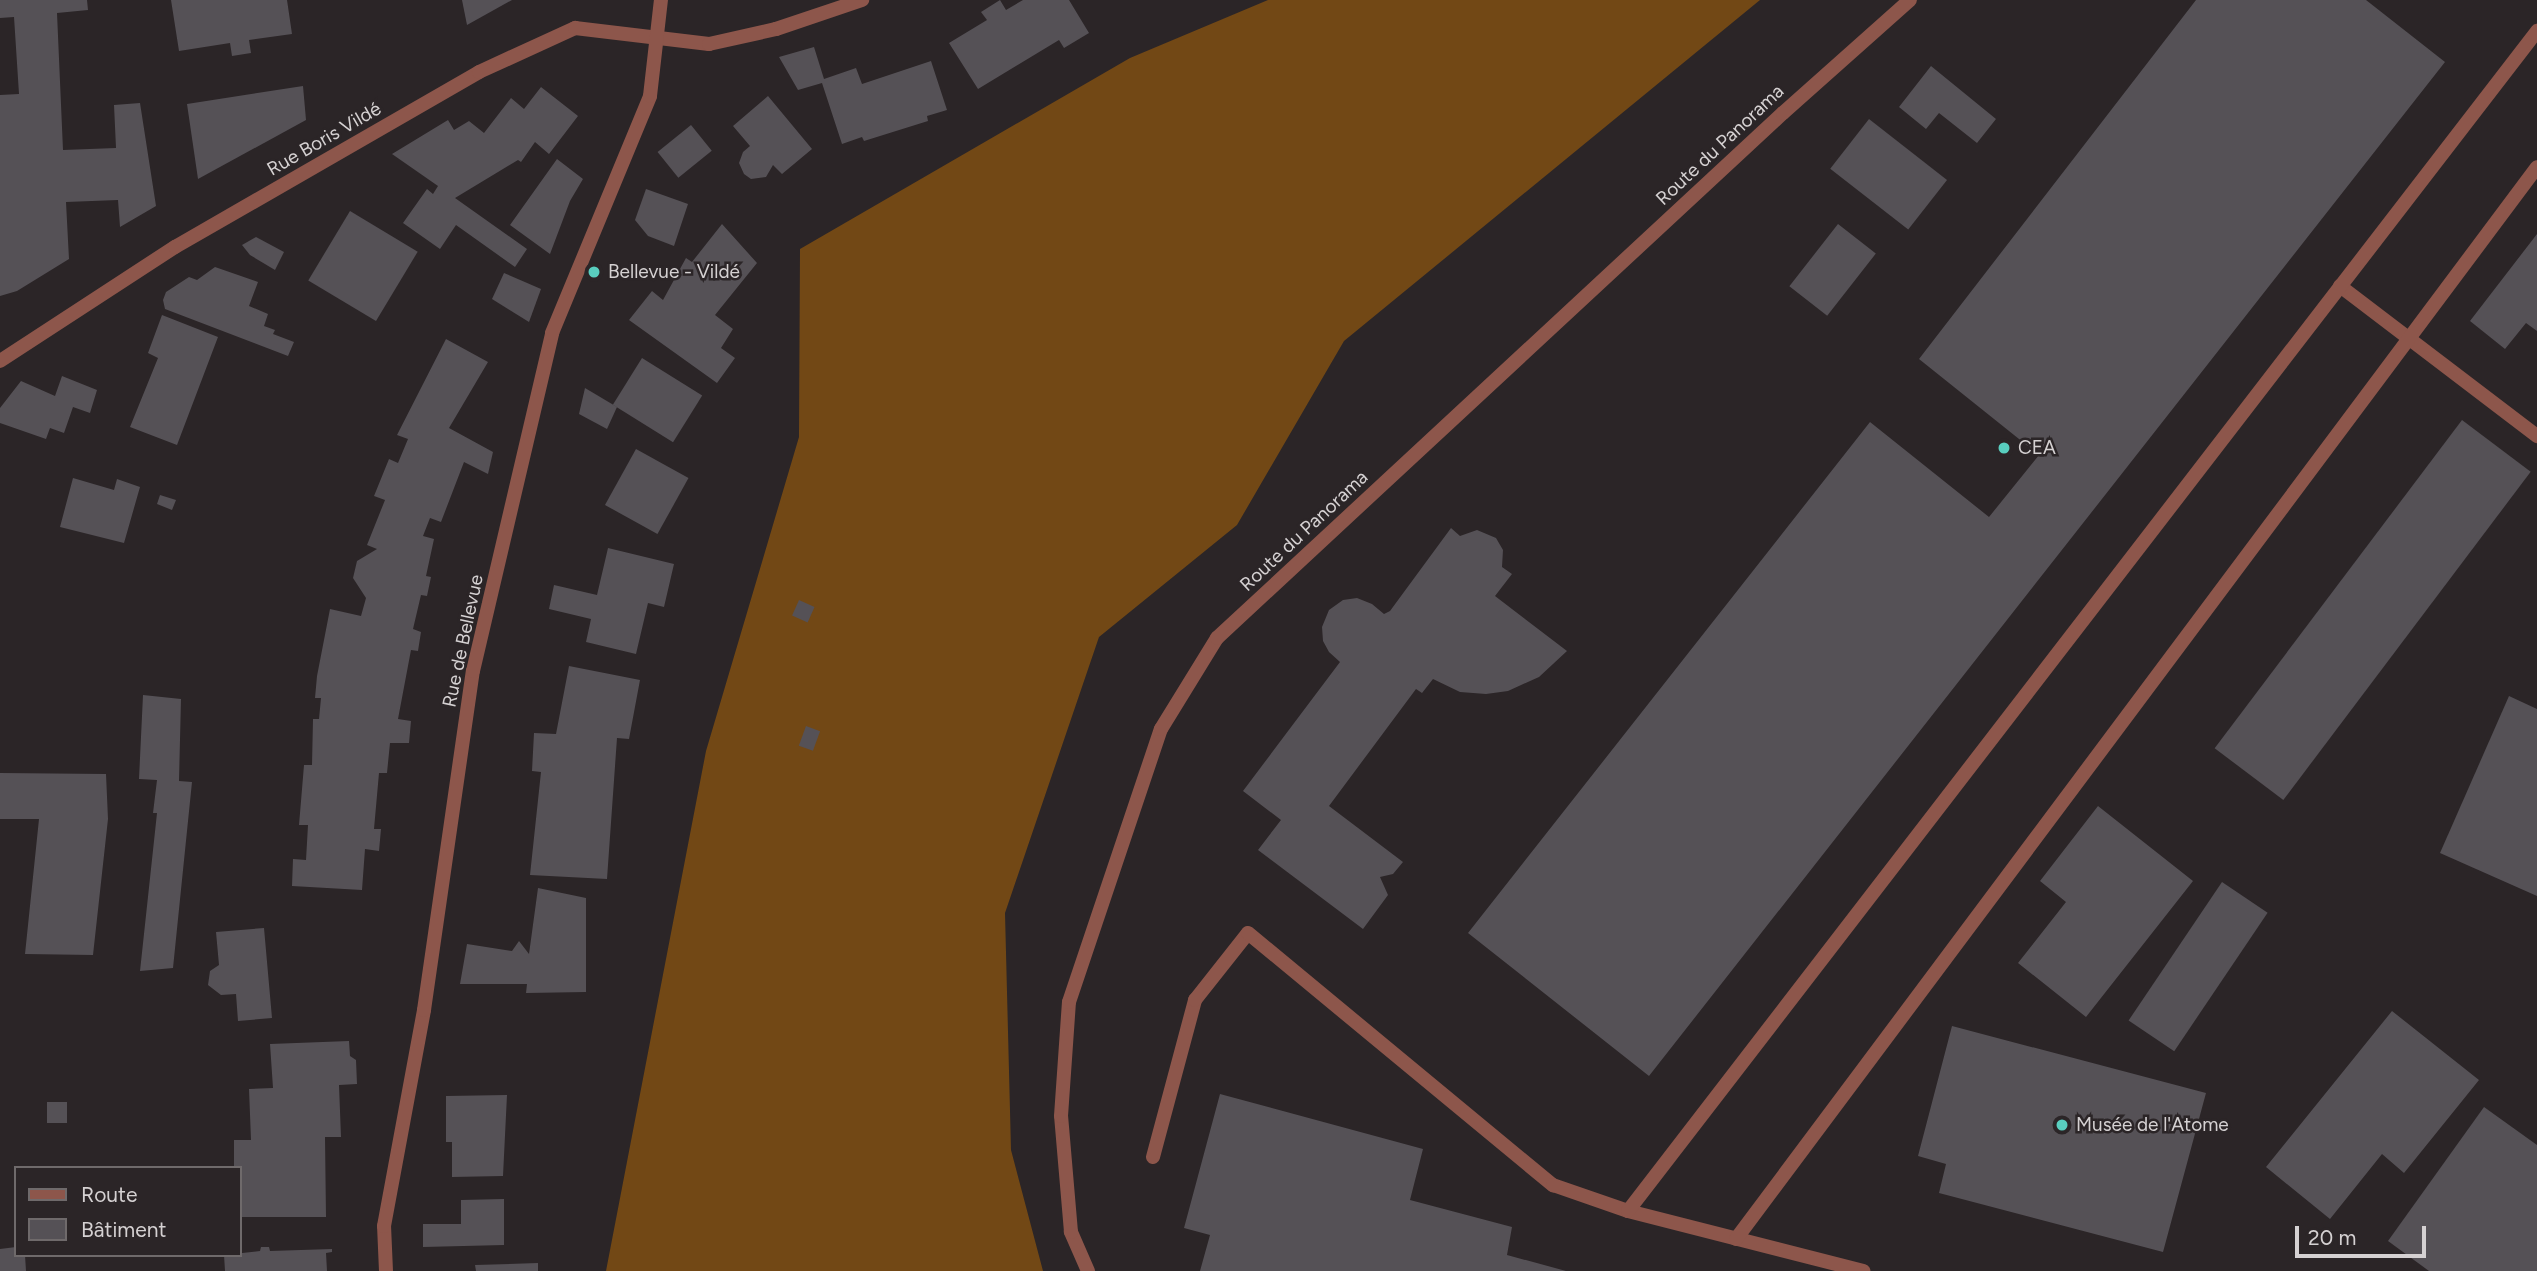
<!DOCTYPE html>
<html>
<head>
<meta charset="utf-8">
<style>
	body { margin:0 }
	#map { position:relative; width:2537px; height:1271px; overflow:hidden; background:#2b2527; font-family:Figtree,sans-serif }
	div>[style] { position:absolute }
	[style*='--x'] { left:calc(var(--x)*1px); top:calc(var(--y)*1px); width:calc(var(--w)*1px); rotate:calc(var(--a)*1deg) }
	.forest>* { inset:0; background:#724815 }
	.building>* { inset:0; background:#555156; transform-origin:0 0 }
	.lane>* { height:14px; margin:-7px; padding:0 7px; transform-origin:7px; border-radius:7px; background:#8d564b }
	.street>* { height:14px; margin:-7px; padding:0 7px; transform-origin:7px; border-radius:7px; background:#8d564b }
	.dots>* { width:19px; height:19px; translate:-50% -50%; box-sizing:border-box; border:4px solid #2b2527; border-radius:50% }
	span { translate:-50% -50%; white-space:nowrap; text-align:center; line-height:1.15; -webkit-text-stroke:5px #2b2527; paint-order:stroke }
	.street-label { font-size:19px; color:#d5d1d2 }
	.poi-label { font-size:19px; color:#d5d1d2 }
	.left { translate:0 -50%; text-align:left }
	.legend { position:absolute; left:14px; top:1166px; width:228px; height:91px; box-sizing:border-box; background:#2b2527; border:2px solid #6f6a6b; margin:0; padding:9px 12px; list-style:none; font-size:21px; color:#d5d1d2 }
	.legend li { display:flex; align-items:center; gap:14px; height:35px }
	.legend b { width:35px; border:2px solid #6f6a6b }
	.scale { position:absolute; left:2295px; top:1226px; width:131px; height:32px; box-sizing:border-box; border:4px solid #d5d1d2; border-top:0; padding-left:9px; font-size:21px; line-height:24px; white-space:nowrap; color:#d5d1d2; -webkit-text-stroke:5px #2b2527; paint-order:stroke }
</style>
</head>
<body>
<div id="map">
	<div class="forest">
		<i style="clip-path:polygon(1268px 0,1760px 0,1344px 341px,1237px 525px,1099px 637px,1005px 913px,1011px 1150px,1043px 1271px,606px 1271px,706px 751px,799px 437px,800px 249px,1130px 58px)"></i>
	</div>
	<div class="building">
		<i style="clip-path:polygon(0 0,87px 0,88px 10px,57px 13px,63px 150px,116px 148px,114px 105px,140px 103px,156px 206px,120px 227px,118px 200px,66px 202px,69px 259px,17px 291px,0 296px,0 95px,19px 94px,14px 17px,0 18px)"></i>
		<i style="clip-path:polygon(171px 0,287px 0,292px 34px,249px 40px,251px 53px,232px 56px,230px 43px,179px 51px)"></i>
		<i style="clip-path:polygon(462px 0,512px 0,467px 25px)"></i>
		<i style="clip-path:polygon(1000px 0,1006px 10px,1023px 0,1069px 0,1089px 33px,1064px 48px,1059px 40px,978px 89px,949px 43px,987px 20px,981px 12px)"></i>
		<i style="clip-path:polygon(2196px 0,2366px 0,2445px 62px,1649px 1076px,1468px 933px,1870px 422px,1989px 517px,2039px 455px,1919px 359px)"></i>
		<i style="clip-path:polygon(814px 47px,824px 79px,856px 68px,862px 84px,931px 61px,947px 110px,927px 116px,928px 121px,864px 141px,862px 137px,842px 144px,822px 83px,798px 90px,779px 57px)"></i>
		<i style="clip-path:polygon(1931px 66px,1996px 119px,1977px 143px,1939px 113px,1926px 129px,1899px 107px)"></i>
		<i style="clip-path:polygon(303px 86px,306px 120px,198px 179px,187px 104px)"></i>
		<i style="clip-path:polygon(541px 87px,578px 116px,549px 154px,535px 142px,521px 162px,518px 160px,455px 198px,527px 249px,515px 267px,456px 225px,440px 249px,403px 223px,427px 189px,433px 194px,438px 186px,392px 154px,448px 120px,454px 130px,469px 121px,484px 133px,511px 98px,524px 109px)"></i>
		<i style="clip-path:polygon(768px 96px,812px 149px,782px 174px,773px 165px,766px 177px,751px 179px,744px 174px,739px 163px,743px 152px,750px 146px,733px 126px)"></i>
		<i style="left:1869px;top:119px;width:99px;height:63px;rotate:38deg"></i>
		<i style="left:691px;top:125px;width:33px;height:43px;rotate:51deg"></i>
		<i style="clip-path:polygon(557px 159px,583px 179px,570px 201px,550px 254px,510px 225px)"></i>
		<i style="clip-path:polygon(646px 189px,688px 204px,674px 246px,648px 236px,635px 220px)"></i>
		<i style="left:350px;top:211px;width:79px;height:81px;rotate:31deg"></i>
		<i style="clip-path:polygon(722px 224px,757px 263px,715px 315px,733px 329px,721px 348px,735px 358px,717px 383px,629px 320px,652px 291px,663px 300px,686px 258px,692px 262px)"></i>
		<i style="left:1838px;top:224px;width:48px;height:79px;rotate:38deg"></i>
		<i style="clip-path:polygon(2537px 234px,2537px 331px,2526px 323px,2505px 349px,2470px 321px)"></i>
		<i style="clip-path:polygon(256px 237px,284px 252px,275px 270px,250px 255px,242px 245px)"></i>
		<i style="clip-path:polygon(215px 267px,258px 282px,249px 306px,268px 314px,264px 326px,275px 330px,273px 334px,294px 342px,288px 356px,165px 309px,163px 300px,166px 292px,189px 277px,197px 280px)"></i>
		<i style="clip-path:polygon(504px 273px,541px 289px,529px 322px,492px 299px)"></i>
		<i style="clip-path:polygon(162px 315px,218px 337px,177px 445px,130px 427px,158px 358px,148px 353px)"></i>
		<i style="clip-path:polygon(446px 339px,488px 362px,449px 428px,493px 452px,488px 474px,464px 462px,441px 522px,430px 518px,423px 536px,434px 539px,426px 576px,431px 577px,427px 596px,421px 595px,413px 629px,421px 632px,418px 651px,411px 650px,398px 719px,411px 721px,409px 743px,390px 743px,387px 773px,379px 773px,374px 829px,381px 829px,379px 851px,365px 849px,362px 890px,292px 886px,293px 859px,306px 860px,308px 825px,299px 825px,304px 765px,312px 765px,313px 719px,319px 719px,321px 698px,315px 698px,317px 676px,330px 609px,361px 616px,366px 598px,353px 578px,357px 561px,377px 549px,367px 545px,385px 500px,374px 496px,389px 459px,398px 463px,408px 439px,397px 435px)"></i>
		<i style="left:642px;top:358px;width:71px;height:55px;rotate:32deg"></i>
		<i style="clip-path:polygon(62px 376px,97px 390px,90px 413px,73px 407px,64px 433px,50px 428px,46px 439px,0 423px,0 408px,21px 381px,55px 396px)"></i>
		<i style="clip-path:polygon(585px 388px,617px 407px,607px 429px,579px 414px)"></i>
		<i style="left:2462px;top:420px;width:86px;height:411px;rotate:37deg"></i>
		<i style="left:636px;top:449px;width:60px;height:64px;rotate:29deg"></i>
		<i style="clip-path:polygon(73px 478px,114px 490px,117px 479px,140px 487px,124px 543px,60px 527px)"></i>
		<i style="clip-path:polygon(160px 495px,176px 500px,172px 510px,157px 504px)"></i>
		<i style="clip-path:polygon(1451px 528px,1460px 536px,1477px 530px,1496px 538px,1503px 550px,1502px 567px,1512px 574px,1495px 596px,1567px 651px,1539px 677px,1508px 691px,1486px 694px,1460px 692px,1433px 679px,1422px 693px,1416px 689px,1329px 806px,1403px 862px,1393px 874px,1380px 877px,1388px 895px,1363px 929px,1258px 850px,1281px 820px,1243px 791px,1340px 662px,1329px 652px,1323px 641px,1322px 627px,1329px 610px,1343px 600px,1357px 598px,1372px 604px,1384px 614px,1390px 611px)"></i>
		<i style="clip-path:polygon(608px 548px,674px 564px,664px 607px,648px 603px,636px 654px,586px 642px,591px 619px,549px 609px,554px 585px,597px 595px)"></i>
		<i style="left:799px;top:600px;width:17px;height:17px;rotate:24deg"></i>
		<i style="clip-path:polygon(569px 666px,640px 680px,629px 739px,617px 738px,607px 879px,530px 875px,541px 772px,532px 771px,534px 733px,556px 734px)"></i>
		<i style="clip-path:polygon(143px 695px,181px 699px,179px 781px,192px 782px,173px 968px,140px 971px,157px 813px,153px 813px,157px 780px,139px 779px)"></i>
		<i style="clip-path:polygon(2509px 696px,2537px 709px,2537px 896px,2440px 853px)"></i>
		<i style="left:806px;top:726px;width:15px;height:21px;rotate:20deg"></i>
		<i style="clip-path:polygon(0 773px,106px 774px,108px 819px,93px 955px,25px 954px,39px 819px,0 819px)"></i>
		<i style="clip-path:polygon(2098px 806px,2193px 881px,2086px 1017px,2018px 963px,2066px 902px,2040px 881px)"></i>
		<i style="left:2222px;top:882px;width:55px;height:167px;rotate:34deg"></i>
		<i style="clip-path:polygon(538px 888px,586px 898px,586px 992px,526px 993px,527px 984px,460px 984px,467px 944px,512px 951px,519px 941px,529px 954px)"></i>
		<i style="clip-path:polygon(264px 928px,272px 1018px,238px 1021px,236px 994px,221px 995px,208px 985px,210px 971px,219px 965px,216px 932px)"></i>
		<i style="clip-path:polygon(2392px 1011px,2479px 1080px,2404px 1173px,2382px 1154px,2330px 1219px,2266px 1167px)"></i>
		<i style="clip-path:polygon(1952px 1026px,2206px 1093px,2163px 1252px,1939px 1193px,1946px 1164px,1918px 1156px)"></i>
		<i style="clip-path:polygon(349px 1041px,350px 1056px,356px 1060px,357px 1084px,339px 1085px,341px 1137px,325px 1137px,326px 1217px,240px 1217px,240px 1168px,234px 1168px,234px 1140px,251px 1140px,249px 1089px,273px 1088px,270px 1044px)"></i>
		<i style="clip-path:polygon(1220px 1094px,1423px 1149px,1410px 1200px,1512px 1227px,1507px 1255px,1566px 1271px,1200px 1271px,1210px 1235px,1184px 1228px)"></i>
		<i style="clip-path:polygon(507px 1095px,503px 1176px,452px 1177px,452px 1142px,446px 1142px,446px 1096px)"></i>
		<i style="left:47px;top:1102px;width:20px;height:21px"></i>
		<i style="clip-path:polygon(2484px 1107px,2537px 1145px,2537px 1271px,2429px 1271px,2388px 1241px)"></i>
		<i style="clip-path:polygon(504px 1199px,504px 1245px,423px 1247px,423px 1224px,461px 1224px,461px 1200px)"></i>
		<i style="clip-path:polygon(16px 1247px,16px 1255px,25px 1255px,26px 1271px,0 1271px,0 1249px)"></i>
		<i style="clip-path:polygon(261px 1247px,269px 1247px,270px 1251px,332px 1249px,332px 1252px,326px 1253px,327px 1271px,225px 1271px,224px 1255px,260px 1251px)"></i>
		<i style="clip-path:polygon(538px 1263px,538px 1271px,476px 1271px,475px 1265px)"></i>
	</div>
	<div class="lane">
		<i style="--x:2340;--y:286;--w:248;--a:37.3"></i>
		<i style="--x:1153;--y:1157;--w:163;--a:-75"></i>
		<i style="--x:1195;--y:1000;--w:85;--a:-51.7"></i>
		<i style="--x:1248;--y:933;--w:396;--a:39.6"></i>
		<i style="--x:1553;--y:1185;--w:79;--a:19.1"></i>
		<i style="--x:1628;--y:1211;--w:243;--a:14.3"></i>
		<i style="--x:1628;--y:1211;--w:1490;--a:-52.39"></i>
		<i style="--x:1736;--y:1239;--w:1338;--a:-53.23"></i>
	</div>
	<div class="street">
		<i style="--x:0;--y:361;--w:209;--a:-33.1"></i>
		<i style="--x:175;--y:247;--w:351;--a:-29.9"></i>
		<i style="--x:479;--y:72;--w:106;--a:-24.6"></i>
		<i style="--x:575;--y:28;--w:135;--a:6.8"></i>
		<i style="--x:709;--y:44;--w:69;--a:-12.6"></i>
		<i style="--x:776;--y:29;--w:91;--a:-18.6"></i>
		<i style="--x:386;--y:1271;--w:45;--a:-92.5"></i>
		<i style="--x:384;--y:1226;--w:220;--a:-79.5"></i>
		<i style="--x:424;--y:1010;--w:343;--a:-81.8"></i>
		<i style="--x:473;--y:671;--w:347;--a:-76.8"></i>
		<i style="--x:552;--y:333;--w:256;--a:-67.5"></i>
		<i style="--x:650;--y:96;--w:97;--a:-83.5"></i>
		<i style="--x:1088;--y:1271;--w:43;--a:-113.6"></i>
		<i style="--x:1071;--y:1232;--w:116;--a:-94.9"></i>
		<i style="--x:1061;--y:1116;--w:114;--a:-86"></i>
		<i style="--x:1069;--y:1002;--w:288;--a:-71.4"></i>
		<i style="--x:1161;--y:729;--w:107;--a:-58.4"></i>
		<i style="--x:1217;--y:638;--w:772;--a:-42.85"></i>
		<i style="--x:1783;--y:113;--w:170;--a:-41.7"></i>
	</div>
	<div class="dots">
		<i style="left:594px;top:272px;background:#59cebf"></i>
		<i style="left:2004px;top:448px;background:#59cebf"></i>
		<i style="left:2062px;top:1125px;background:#59cebf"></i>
	</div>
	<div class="street-label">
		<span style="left:324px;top:139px;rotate:-30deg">Rue Boris Vildé</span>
		<span style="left:1720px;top:145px;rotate:-43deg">Route du Panorama</span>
		<span style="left:1304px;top:531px;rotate:-43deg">Route du Panorama</span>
		<span style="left:463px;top:641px;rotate:-78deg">Rue de Bellevue</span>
	</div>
	<div class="poi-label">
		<span class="left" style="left:608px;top:272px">Bellevue - Vildé</span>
		<span class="left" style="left:2018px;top:448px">CEA</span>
		<span class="left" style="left:2076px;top:1125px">Musée de l'Atome</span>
	</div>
	<ul class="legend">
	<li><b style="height:9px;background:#8d564b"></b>Route</li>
	<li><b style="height:19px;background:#555156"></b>Bâtiment</li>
	</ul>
	<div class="scale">20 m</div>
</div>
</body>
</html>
